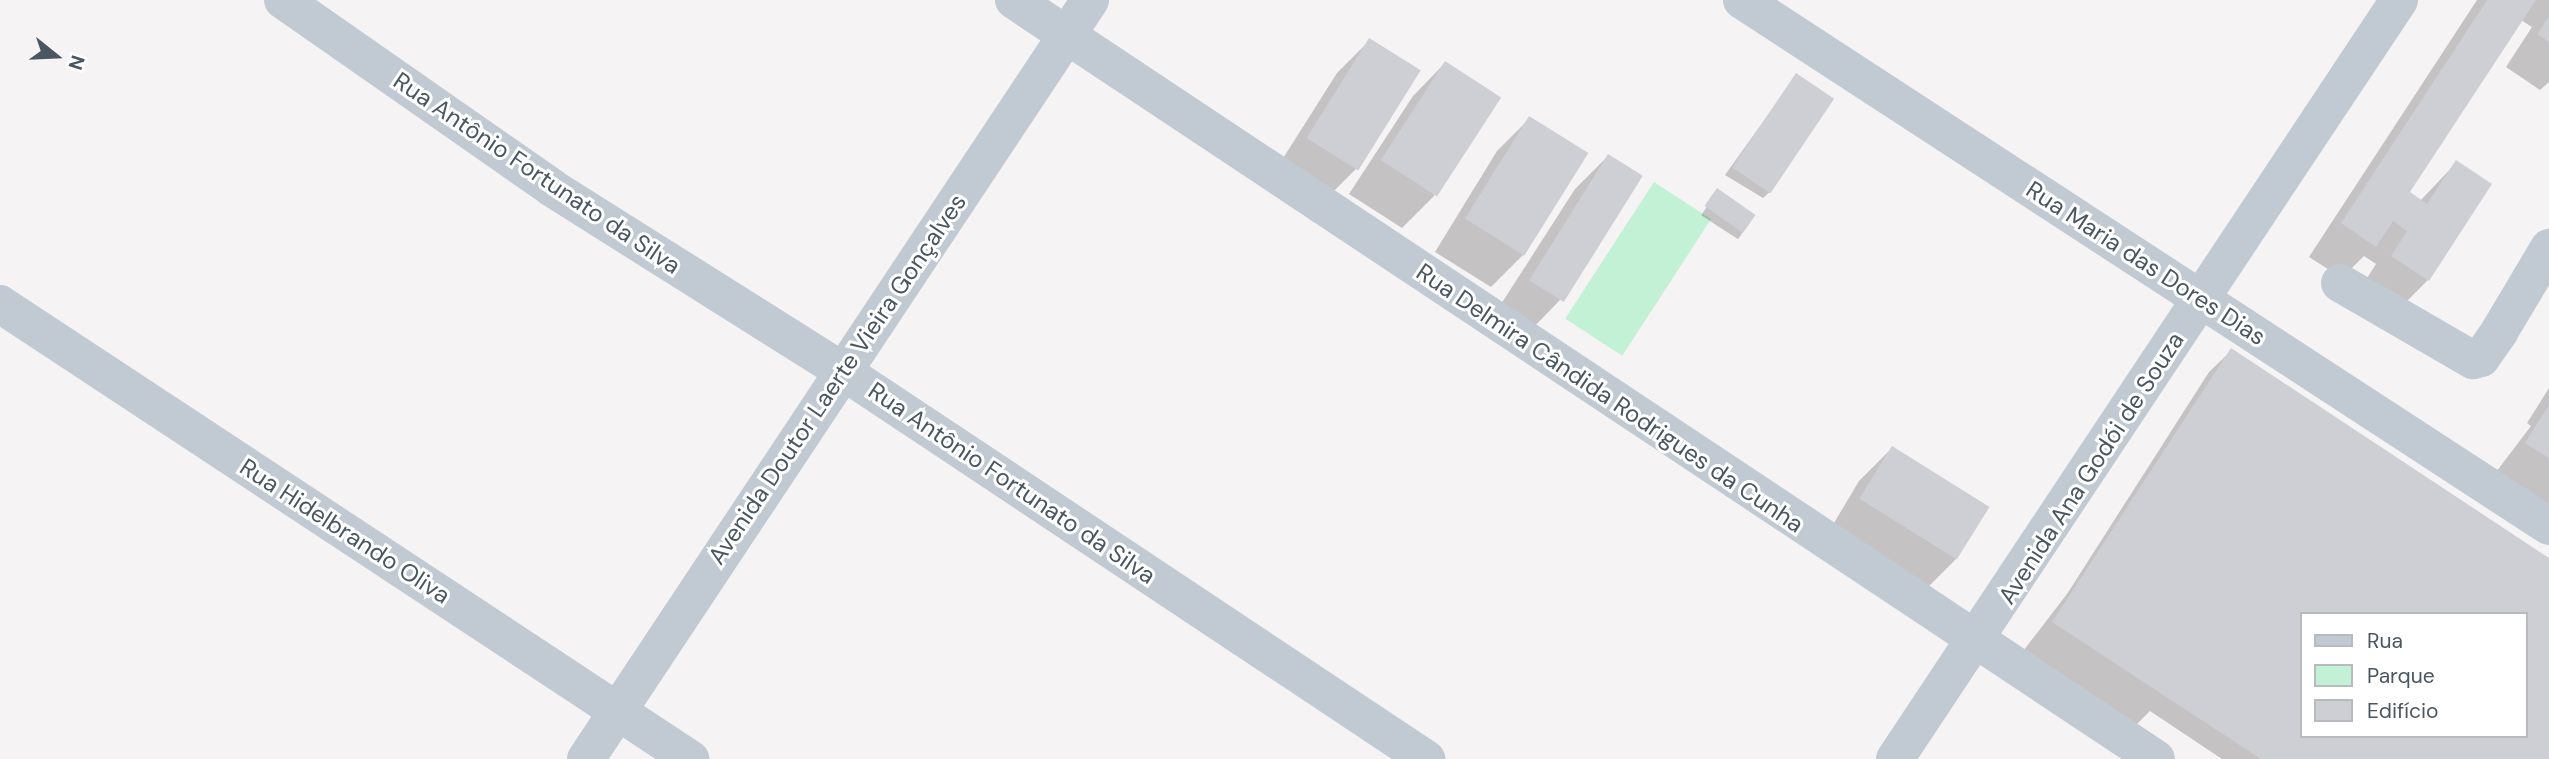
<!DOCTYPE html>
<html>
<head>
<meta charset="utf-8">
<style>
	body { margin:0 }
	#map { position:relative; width:2549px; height:759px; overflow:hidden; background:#f5f3f3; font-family:"DM Sans",sans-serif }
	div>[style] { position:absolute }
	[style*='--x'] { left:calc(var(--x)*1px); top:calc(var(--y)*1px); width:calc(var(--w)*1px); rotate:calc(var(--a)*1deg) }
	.green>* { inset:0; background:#c3f1d5; transform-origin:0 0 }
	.shadow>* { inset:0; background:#0003; transform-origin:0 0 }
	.building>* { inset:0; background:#cdcfd5; transform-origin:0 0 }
	.minor>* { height:38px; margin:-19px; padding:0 19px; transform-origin:19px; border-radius:19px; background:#c1cad2 }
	span { translate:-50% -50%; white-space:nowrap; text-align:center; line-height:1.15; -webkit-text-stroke:6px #fff; paint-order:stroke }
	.street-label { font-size:24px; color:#4a5661 }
	.legend { position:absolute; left:2300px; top:612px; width:228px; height:126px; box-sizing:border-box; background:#fff; border:2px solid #b7bbc0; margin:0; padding:9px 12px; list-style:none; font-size:21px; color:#4a5661 }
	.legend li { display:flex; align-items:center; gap:14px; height:35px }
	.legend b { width:35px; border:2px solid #b7bbc0 }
	.north { position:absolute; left:21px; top:21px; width:70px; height:70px; -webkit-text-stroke:5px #fff; paint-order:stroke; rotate:108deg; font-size:19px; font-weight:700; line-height:28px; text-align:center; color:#4a5661 }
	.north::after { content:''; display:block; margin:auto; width:24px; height:32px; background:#4a5661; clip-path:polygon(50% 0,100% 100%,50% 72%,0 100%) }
</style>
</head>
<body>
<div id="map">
	<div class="green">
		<i style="left:1654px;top:182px;width:68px;height:163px;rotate:33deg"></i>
	</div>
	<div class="shadow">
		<i style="clip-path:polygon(2477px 0,2549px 0,2549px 82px,2540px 90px,2506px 67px,2532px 27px,2521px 20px,2407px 192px,2420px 201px,2456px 163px,2428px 280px,2395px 313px,2360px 289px,2376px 264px,2364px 256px,2342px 278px,2309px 257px)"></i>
		<i style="clip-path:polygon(1370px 40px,1356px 169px,1323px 202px,1275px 171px,1337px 73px)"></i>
		<i style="clip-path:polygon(1445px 63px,1434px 196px,1402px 228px,1349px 194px,1413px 96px)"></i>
		<i style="clip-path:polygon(1796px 76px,1771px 191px,1763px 198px,1725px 175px)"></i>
		<i style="clip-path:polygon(1530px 118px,1524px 254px,1491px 287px,1435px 252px,1497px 151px)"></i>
		<i style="clip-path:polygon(1608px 156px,1640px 176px,1560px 300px,1528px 333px,1496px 312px,1575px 189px)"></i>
		<i style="left:1717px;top:191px;width:44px;height:29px;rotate:33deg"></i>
		<i style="clip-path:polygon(evenodd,2231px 351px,2549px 560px,2549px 759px,2222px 759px,2150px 711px,2132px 729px,2020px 655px,2067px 594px,2209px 372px,2231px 351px,2302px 614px,2526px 614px,2526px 736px,2302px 736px,2302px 614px)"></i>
		<i style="clip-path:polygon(2549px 388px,2549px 512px,2493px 476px,2531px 426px,2527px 423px)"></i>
		<i style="clip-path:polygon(1892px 448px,1988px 508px,1956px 559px,1923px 592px,1828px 533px,1859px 481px)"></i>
	</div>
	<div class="building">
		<i style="clip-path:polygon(2487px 0,2536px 0,2410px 192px,2427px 204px,2456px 160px,2492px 184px,2429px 281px,2391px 256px,2407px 231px,2393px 221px,2376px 247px,2341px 223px)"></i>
		<i style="clip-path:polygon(2549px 16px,2549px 42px,2537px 34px)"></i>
		<i style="left:1369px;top:38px;width:61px;height:118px;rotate:32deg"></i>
		<i style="left:1445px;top:61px;width:67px;height:118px;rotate:33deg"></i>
		<i style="left:1796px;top:73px;width:46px;height:114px;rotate:34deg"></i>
		<i style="left:1529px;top:116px;width:70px;height:121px;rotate:32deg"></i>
		<i style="left:1608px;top:154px;width:41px;height:149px;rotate:32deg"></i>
		<i style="left:1717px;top:188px;width:47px;height:22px;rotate:35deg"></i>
		<i style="clip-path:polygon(evenodd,2231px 348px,2549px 558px,2549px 759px,2261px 759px,2052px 622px,2231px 348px,2302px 614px,2526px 614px,2526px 736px,2302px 736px,2302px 614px)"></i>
		<i style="clip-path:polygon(2549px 405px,2549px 458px,2525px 443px)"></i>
		<i style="left:1892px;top:446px;width:115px;height:62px;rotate:32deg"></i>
	</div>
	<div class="minor">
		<i style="--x:283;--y:0;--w:328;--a:34.9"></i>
		<i style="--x:552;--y:188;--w:342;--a:32.2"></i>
		<i style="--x:841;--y:370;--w:703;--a:33.62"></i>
		<i style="--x:1014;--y:0;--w:1371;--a:33.61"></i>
		<i style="--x:1742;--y:0;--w:963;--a:33.1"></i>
		<i style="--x:2340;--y:283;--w:154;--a:30.1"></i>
		<i style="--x:2473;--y:360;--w:8;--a:-14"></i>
		<i style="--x:2481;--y:358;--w:32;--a:-55"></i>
		<i style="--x:2499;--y:332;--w:98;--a:-59.2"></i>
		<i style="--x:0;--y:304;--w:827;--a:33.4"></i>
		<i style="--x:586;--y:759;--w:911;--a:-56.41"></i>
		<i style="--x:1895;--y:759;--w:911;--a:-56.41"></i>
	</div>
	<div class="street-label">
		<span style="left:537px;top:173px;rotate:34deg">Rua Antônio Fortunato da Silva</span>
		<span style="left:2146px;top:263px;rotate:33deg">Rua Maria das Dores Dias</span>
		<span style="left:837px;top:379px;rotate:-56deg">Avenida Doutor Laerte Vieira Gonçalves</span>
		<span style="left:1610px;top:398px;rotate:34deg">Rua Delmira Cândida Rodrigues da Cunha</span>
		<span style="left:2091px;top:468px;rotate:-57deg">Avenida Ana Godói de Souza</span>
		<span style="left:1012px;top:483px;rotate:34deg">Rua Antônio Fortunato da Silva</span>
		<span style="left:345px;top:531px;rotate:33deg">Rua Hidelbrando Oliva</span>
	</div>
	<ul class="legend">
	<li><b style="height:9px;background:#c1cad2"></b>Rua</li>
	<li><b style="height:19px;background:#c3f1d5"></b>Parque</li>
	<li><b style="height:19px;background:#cdcfd5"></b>Edifício</li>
	</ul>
	<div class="north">N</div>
</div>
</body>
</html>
